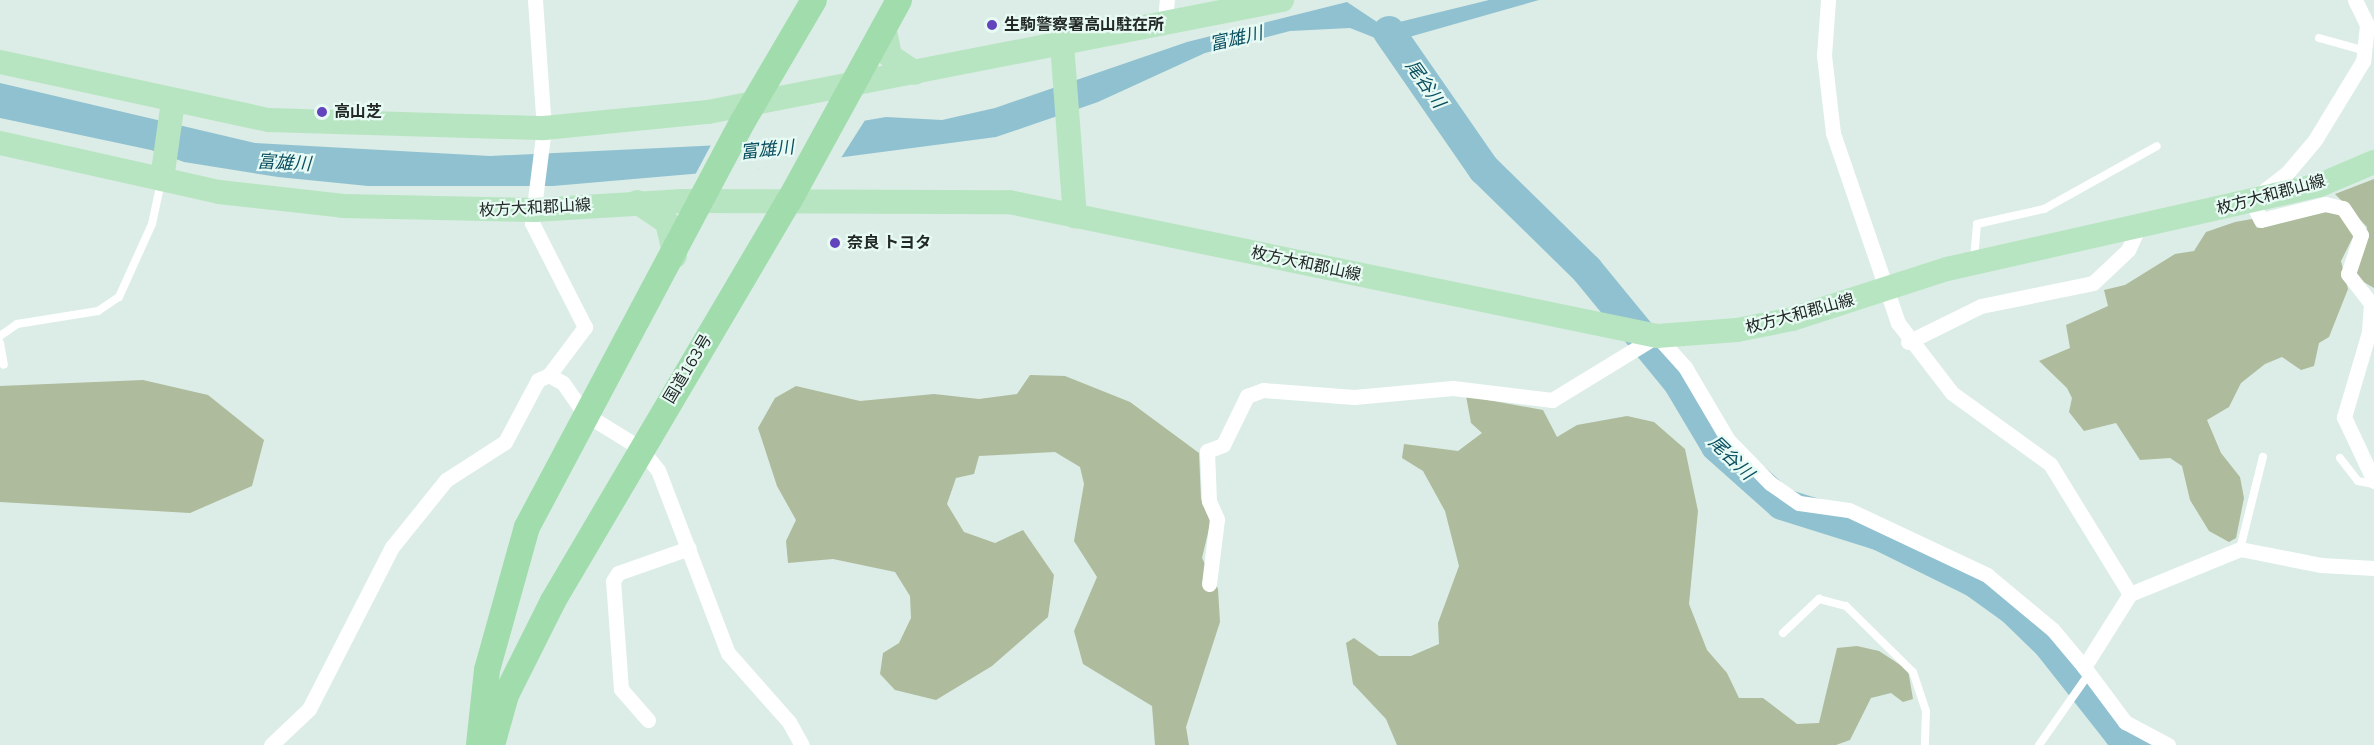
<!DOCTYPE html>
<html>
<head>
<meta charset="utf-8">
<style>
	body { margin:0 }
	#map { position:relative; width:2374px; height:745px; overflow:hidden; background:#dbede6; font-family:"Nunito Sans","Noto Sans JP",sans-serif }
	div>[style] { position:absolute }
	[style*='--x'] { left:calc(var(--x)*1px); top:calc(var(--y)*1px); width:calc(var(--w)*1px); rotate:calc(var(--a)*1deg) }
	.green>* { inset:0; background:#aebb9d }
	.water>* { inset:0; background:#90c1d1 }
	.pier>* { inset:0; background:#dbede6 }
	.river>* { height:32px; margin:-16px; padding:0 16px; transform-origin:16px; border-radius:16px; background:#90c1d1 }
	.service>* { height:8px; margin:-4px; padding:0 4px; transform-origin:4px; border-radius:4px; background:#fff }
	.minor>* { height:15px; margin:-7.5px; padding:0 7.5px; transform-origin:7.5px; border-radius:7.5px; background:#fff }
	.primary>* { height:24px; margin:-12px; padding:0 12px; transform-origin:12px; border-radius:12px; background:#b8e5c1 }
	.trunk>* { height:26px; margin:-13px; padding:0 13px; transform-origin:13px; border-radius:13px; background:#a0dcac }
	.dots>* { width:16px; height:16px; translate:-50% -50%; box-sizing:border-box; border:3px solid #e8faf4; border-radius:50% }
	span { translate:-50% -50%; white-space:nowrap; text-align:center; line-height:1.15; -webkit-text-stroke:4.5px #e8faf4; paint-order:stroke }
	.poi-label { font-size:16px; color:#222826; font-weight:700 }
	.left { translate:0 -50%; text-align:left }
	.street-label { font-size:16px; color:#222826 }
	.water-label { font-size:18px; color:#0a5061; font-style:italic }
</style>
</head>
<body>
<div id="map">
	<div class="green">
		<i style="clip-path:polygon(2374px 179px,2374px 288px,2355px 277px,2367px 227px,2335px 194px)"></i>
		<i style="clip-path:polygon(2325px 212px,2337px 213px,2355px 233px,2341px 261px,2348px 289px,2329px 337px,2319px 343px,2314px 366px,2301px 370px,2282px 357px,2265px 364px,2241px 383px,2229px 407px,2207px 420px,2221px 453px,2240px 477px,2244px 498px,2236px 538px,2229px 542px,2209px 531px,2190px 500px,2182px 466px,2170px 458px,2140px 460px,2116px 423px,2084px 431px,2069px 412px,2072px 398px,2067px 388px,2039px 361px,2070px 348px,2066px 325px,2108px 306px,2104px 290px,2125px 285px,2175px 254px,2194px 251px,2206px 232px,2235px 222px,2252px 219px,2257px 228px)"></i>
		<i style="clip-path:polygon(1030px 375px,1065px 376px,1130px 402px,1199px 453px,1201px 499px,1211px 520px,1202px 558px,1218px 589px,1220px 622px,1186px 727px,1189px 745px,1155px 745px,1152px 706px,1083px 664px,1074px 631px,1097px 577px,1074px 541px,1084px 484px,1080px 467px,1055px 452px,979px 456px,974px 474px,956px 478px,947px 504px,964px 532px,995px 543px,1023px 530px,1054px 575px,1048px 617px,992px 666px,936px 700px,895px 690px,880px 674px,883px 653px,899px 643px,911px 618px,910px 596px,895px 572px,833px 559px,788px 563px,786px 541px,796px 520px,777px 486px,758px 428px,775px 398px,796px 386px,860px 401px,934px 394px,979px 399px,1017px 394px)"></i>
		<i style="clip-path:polygon(143px 380px,208px 395px,264px 440px,252px 486px,190px 513px,0 502px,0 386px)"></i>
		<i style="clip-path:polygon(1466px 396px,1543px 410px,1557px 437px,1577px 425px,1627px 416px,1654px 422px,1685px 449px,1698px 511px,1689px 604px,1707px 650px,1727px 673px,1739px 698px,1763px 698px,1797px 724px,1819px 723px,1837px 648px,1857px 646px,1879px 651px,1908px 670px,1913px 699px,1903px 702px,1891px 693px,1871px 698px,1850px 740px,1836px 745px,1397px 745px,1386px 719px,1353px 684px,1346px 643px,1354px 638px,1379px 656px,1411px 656px,1439px 644px,1438px 623px,1459px 566px,1445px 511px,1423px 471px,1402px 458px,1404px 444px,1458px 451px,1482px 433px,1471px 423px)"></i>
	</div>
	<div class="water">
		<i style="clip-path:polygon(1489px 0,1539px 0,1388px 43px,1350px 28px,1290px 31px,1205px 53px,1098px 102px,996px 137px,761px 168px,553px 186px,368px 186px,278px 177px,184px 162px,151px 150px,0 118px,0 83px,255px 143px,490px 156px,722px 145px,886px 117px,942px 120px,995px 108px,1187px 42px,1347px 2px,1383px 26px)"></i>
	</div>
	<div class="pier">
		<i style="clip-path:polygon(867px 117px,841px 158px,694px 177px,712px 143px)"></i>
	</div>
	<div class="river">
		<i style="--x:1389;--y:32;--w:167;--a:55.3"></i>
		<i style="--x:1484;--y:169;--w:144;--a:44.4"></i>
		<i style="--x:1587;--y:270;--w:145;--a:50.6"></i>
		<i style="--x:1679;--y:382;--w:74;--a:59.3"></i>
		<i style="--x:1717;--y:446;--w:87;--a:41.7"></i>
		<i style="--x:1782;--y:504;--w:101;--a:17.4"></i>
		<i style="--x:1878;--y:534;--w:107;--a:26.1"></i>
		<i style="--x:1974;--y:581;--w:48;--a:35.7"></i>
		<i style="--x:2013;--y:609;--w:50;--a:44.2"></i>
		<i style="--x:2049;--y:644;--w:115;--a:51.7"></i>
		<i style="--x:2120;--y:734;--w:24;--a:28"></i>
	</div>
	<div class="service">
		<i style="--x:2319;--y:38;--w:49;--a:15.5"></i>
		<i style="--x:1974;--y:259;--w:35;--a:-85"></i>
		<i style="--x:1977;--y:224;--w:69;--a:-12.6"></i>
		<i style="--x:2044;--y:209;--w:129;--a:-29.1"></i>
		<i style="--x:0;--y:336;--w:21;--a:-35"></i>
		<i style="--x:17;--y:324;--w:82;--a:-9.1"></i>
		<i style="--x:98;--y:311;--w:25;--a:-34"></i>
		<i style="--x:119;--y:297;--w:80;--a:-65.7"></i>
		<i style="--x:152;--y:224;--w:43;--a:-77.9"></i>
		<i style="--x:0;--y:343;--w:22;--a:80"></i>
		<i style="--x:2340;--y:458;--w:29;--a:52"></i>
		<i style="--x:2358;--y:481;--w:15;--a:11"></i>
		<i style="--x:2240;--y:549;--w:95;--a:-76"></i>
		<i style="--x:1783;--y:633;--w:50;--a:-43.4"></i>
		<i style="--x:1819;--y:599;--w:28;--a:15"></i>
		<i style="--x:1846;--y:606;--w:94;--a:44.6"></i>
		<i style="--x:1913;--y:672;--w:41;--a:71.6"></i>
		<i style="--x:1926;--y:711;--w:34;--a:92"></i>
		<i style="--x:2039;--y:745;--w:85;--a:-55"></i>
	</div>
	<div class="minor">
		<i style="--x:535;--y:0;--w:128;--a:86"></i>
		<i style="--x:544;--y:128;--w:96;--a:97.2"></i>
		<i style="--x:532;--y:223;--w:117;--a:63"></i>
		<i style="--x:585;--y:327;--w:60;--a:126.9"></i>
		<i style="--x:549;--y:375;--w:16;--a:30"></i>
		<i style="--x:563;--y:383;--w:38;--a:55"></i>
		<i style="--x:585;--y:414;--w:65;--a:31.7"></i>
		<i style="--x:640;--y:448;--w:28;--a:51"></i>
		<i style="--x:658;--y:470;--w:196;--a:69.1"></i>
		<i style="--x:728;--y:653;--w:92;--a:48.5"></i>
		<i style="--x:789;--y:722;--w:26;--a:61"></i>
		<i style="--x:2355;--y:0;--w:28;--a:64"></i>
		<i style="--x:2367;--y:25;--w:36;--a:96"></i>
		<i style="--x:2363;--y:61;--w:92;--a:121.3"></i>
		<i style="--x:2315;--y:140;--w:43;--a:130.3"></i>
		<i style="--x:2287;--y:173;--w:46;--a:142.1"></i>
		<i style="--x:2251;--y:201;--w:21;--a:62"></i>
		<i style="--x:2261;--y:220;--w:66;--a:-14"></i>
		<i style="--x:2325;--y:204;--w:18;--a:13"></i>
		<i style="--x:2343;--y:208;--w:32;--a:56"></i>
		<i style="--x:2361;--y:235;--w:41;--a:108.4"></i>
		<i style="--x:2348;--y:274;--w:37;--a:52"></i>
		<i style="--x:2371;--y:303;--w:29;--a:94"></i>
		<i style="--x:2369;--y:332;--w:89;--a:106.4"></i>
		<i style="--x:2344;--y:417;--w:71;--a:64.9"></i>
		<i style="--x:1165;--y:21;--w:21;--a:-85"></i>
		<i style="--x:1908;--y:342;--w:81;--a:-26.3"></i>
		<i style="--x:1981;--y:306;--w:114;--a:-11.6"></i>
		<i style="--x:2093;--y:283;--w:48;--a:-43.3"></i>
		<i style="--x:2128;--y:250;--w:23;--a:-65"></i>
		<i style="--x:1209;--y:584;--w:65;--a:-83"></i>
		<i style="--x:1217;--y:519;--w:20;--a:-114"></i>
		<i style="--x:1209;--y:501;--w:50;--a:-92.3"></i>
		<i style="--x:1207;--y:451;--w:17;--a:-21"></i>
		<i style="--x:1223;--y:445;--w:55;--a:-63.9"></i>
		<i style="--x:1247;--y:396;--w:17;--a:-21"></i>
		<i style="--x:1263;--y:390;--w:91;--a:4.4"></i>
		<i style="--x:1354;--y:397;--w:99;--a:-5.2"></i>
		<i style="--x:1453;--y:388;--w:100;--a:6.9"></i>
		<i style="--x:1552;--y:400;--w:123;--a:-31.4"></i>
		<i style="--x:1657;--y:336;--w:42;--a:47.9"></i>
		<i style="--x:1685;--y:367;--w:85;--a:59.5"></i>
		<i style="--x:1728;--y:440;--w:60;--a:45.7"></i>
		<i style="--x:1770;--y:483;--w:35;--a:35"></i>
		<i style="--x:1799;--y:503;--w:50;--a:8"></i>
		<i style="--x:1849;--y:510;--w:153;--a:25.2"></i>
		<i style="--x:1987;--y:575;--w:86;--a:39.8"></i>
		<i style="--x:2053;--y:630;--w:48;--a:50"></i>
		<i style="--x:2084;--y:667;--w:86;--a:-57.8"></i>
		<i style="--x:2130;--y:594;--w:153;--a:-121.6"></i>
		<i style="--x:2050;--y:464;--w:121;--a:-144.1"></i>
		<i style="--x:1952;--y:393;--w:88;--a:-127.6"></i>
		<i style="--x:1898;--y:323;--w:201;--a:-108.9"></i>
		<i style="--x:1833;--y:133;--w:79;--a:-96.6"></i>
		<i style="--x:1824;--y:55;--w:55;--a:-85.8"></i>
		<i style="--x:2130;--y:594;--w:119;--a:-22.2"></i>
		<i style="--x:2240;--y:549;--w:83;--a:11.2"></i>
		<i style="--x:2321;--y:565;--w:53;--a:3.2"></i>
		<i style="--x:2084;--y:667;--w:69;--a:53.3"></i>
		<i style="--x:2125;--y:722;--w:49;--a:28.1"></i>
		<i style="--x:648;--y:720;--w:41;--a:-131.1"></i>
		<i style="--x:621;--y:689;--w:108;--a:-94.2"></i>
		<i style="--x:613;--y:581;--w:9;--a:-58"></i>
		<i style="--x:618;--y:573;--w:75;--a:-19.4"></i>
		<i style="--x:271;--y:745;--w:52;--a:-43.5"></i>
		<i style="--x:309;--y:709;--w:182;--a:-62.9"></i>
		<i style="--x:392;--y:547;--w:86;--a:-51.1"></i>
		<i style="--x:446;--y:480;--w:70;--a:-32.8"></i>
		<i style="--x:505;--y:442;--w:70;--a:-62"></i>
		<i style="--x:538;--y:380;--w:12;--a:-24"></i>
	</div>
	<div class="primary">
		<i style="--x:884;--y:27;--w:30;--a:78"></i>
		<i style="--x:890;--y:56;--w:30;--a:34"></i>
		<i style="--x:1062;--y:44;--w:173;--a:85.7"></i>
		<i style="--x:0;--y:62;--w:275;--a:12.2"></i>
		<i style="--x:269;--y:120;--w:275;--a:1.7"></i>
		<i style="--x:544;--y:128;--w:165;--a:-5.6"></i>
		<i style="--x:708;--y:112;--w:585;--a:-11.04"></i>
		<i style="--x:0;--y:143;--w:224;--a:12.6"></i>
		<i style="--x:219;--y:192;--w:125;--a:6.4"></i>
		<i style="--x:343;--y:206;--w:192;--a:1.2"></i>
		<i style="--x:535;--y:210;--w:148;--a:-3.5"></i>
		<i style="--x:683;--y:201;--w:326;--a:0.2"></i>
		<i style="--x:1009;--y:202;--w:662;--a:11.68"></i>
		<i style="--x:1657;--y:336;--w:80;--a:-4.3"></i>
		<i style="--x:1737;--y:330;--w:56;--a:-11.3"></i>
		<i style="--x:1792;--y:319;--w:163;--a:-17.9"></i>
		<i style="--x:1947;--y:269;--w:382;--a:-12.7"></i>
		<i style="--x:2320;--y:185;--w:59;--a:-23.1"></i>
		<i style="--x:162;--y:179;--w:78;--a:-81.9"></i>
		<i style="--x:637;--y:202;--w:36;--a:34"></i>
		<i style="--x:667;--y:222;--w:35;--a:77"></i>
	</div>
	<div class="trunk">
		<i style="--x:479;--y:745;--w:75;--a:-83.9"></i>
		<i style="--x:487;--y:670;--w:148;--a:-74.4"></i>
		<i style="--x:527;--y:527;--w:460;--a:-62"></i>
		<i style="--x:743;--y:121;--w:140;--a:-59.6"></i>
		<i style="--x:492;--y:745;--w:52;--a:-74.4"></i>
		<i style="--x:506;--y:695;--w:105;--a:-63.4"></i>
		<i style="--x:553;--y:601;--w:464;--a:-59.5"></i>
		<i style="--x:789;--y:201;--w:229;--a:-61.3"></i>
	</div>
	<div class="dots">
		<i style="left:992px;top:25px;background:#6244bd"></i>
		<i style="left:322px;top:112px;background:#6244bd"></i>
		<i style="left:835px;top:243px;background:#6244bd"></i>
	</div>
	<div class="poi-label">
		<span class="left" style="left:1004px;top:25px">生駒警察署高山駐在所</span>
		<span class="left" style="left:334px;top:112px">高山芝</span>
		<span class="left" style="left:847px;top:243px">奈良 トヨタ</span>
	</div>
	<div class="street-label">
		<span style="left:2271px;top:195px;rotate:-15deg">枚方大和郡山線</span>
		<span style="left:535px;top:208px;rotate:-3deg">枚方大和郡山線</span>
		<span style="left:1306px;top:264px;rotate:12deg">枚方大和郡山線</span>
		<span style="left:1800px;top:314px;rotate:-15deg">枚方大和郡山線</span>
		<span style="left:688px;top:369px;rotate:-59deg">国道163号</span>
	</div>
	<div class="water-label">
		<span style="left:1236px;top:39px;rotate:-13deg">富雄川</span>
		<span style="left:1425px;top:84px;rotate:55deg">尾谷川</span>
		<span style="left:767px;top:150px;rotate:-6deg">富雄川</span>
		<span style="left:284px;top:163px;rotate:3deg">富雄川</span>
		<span style="left:1731px;top:458px;rotate:44deg">尾谷川</span>
	</div>
</div>
</body>
</html>
